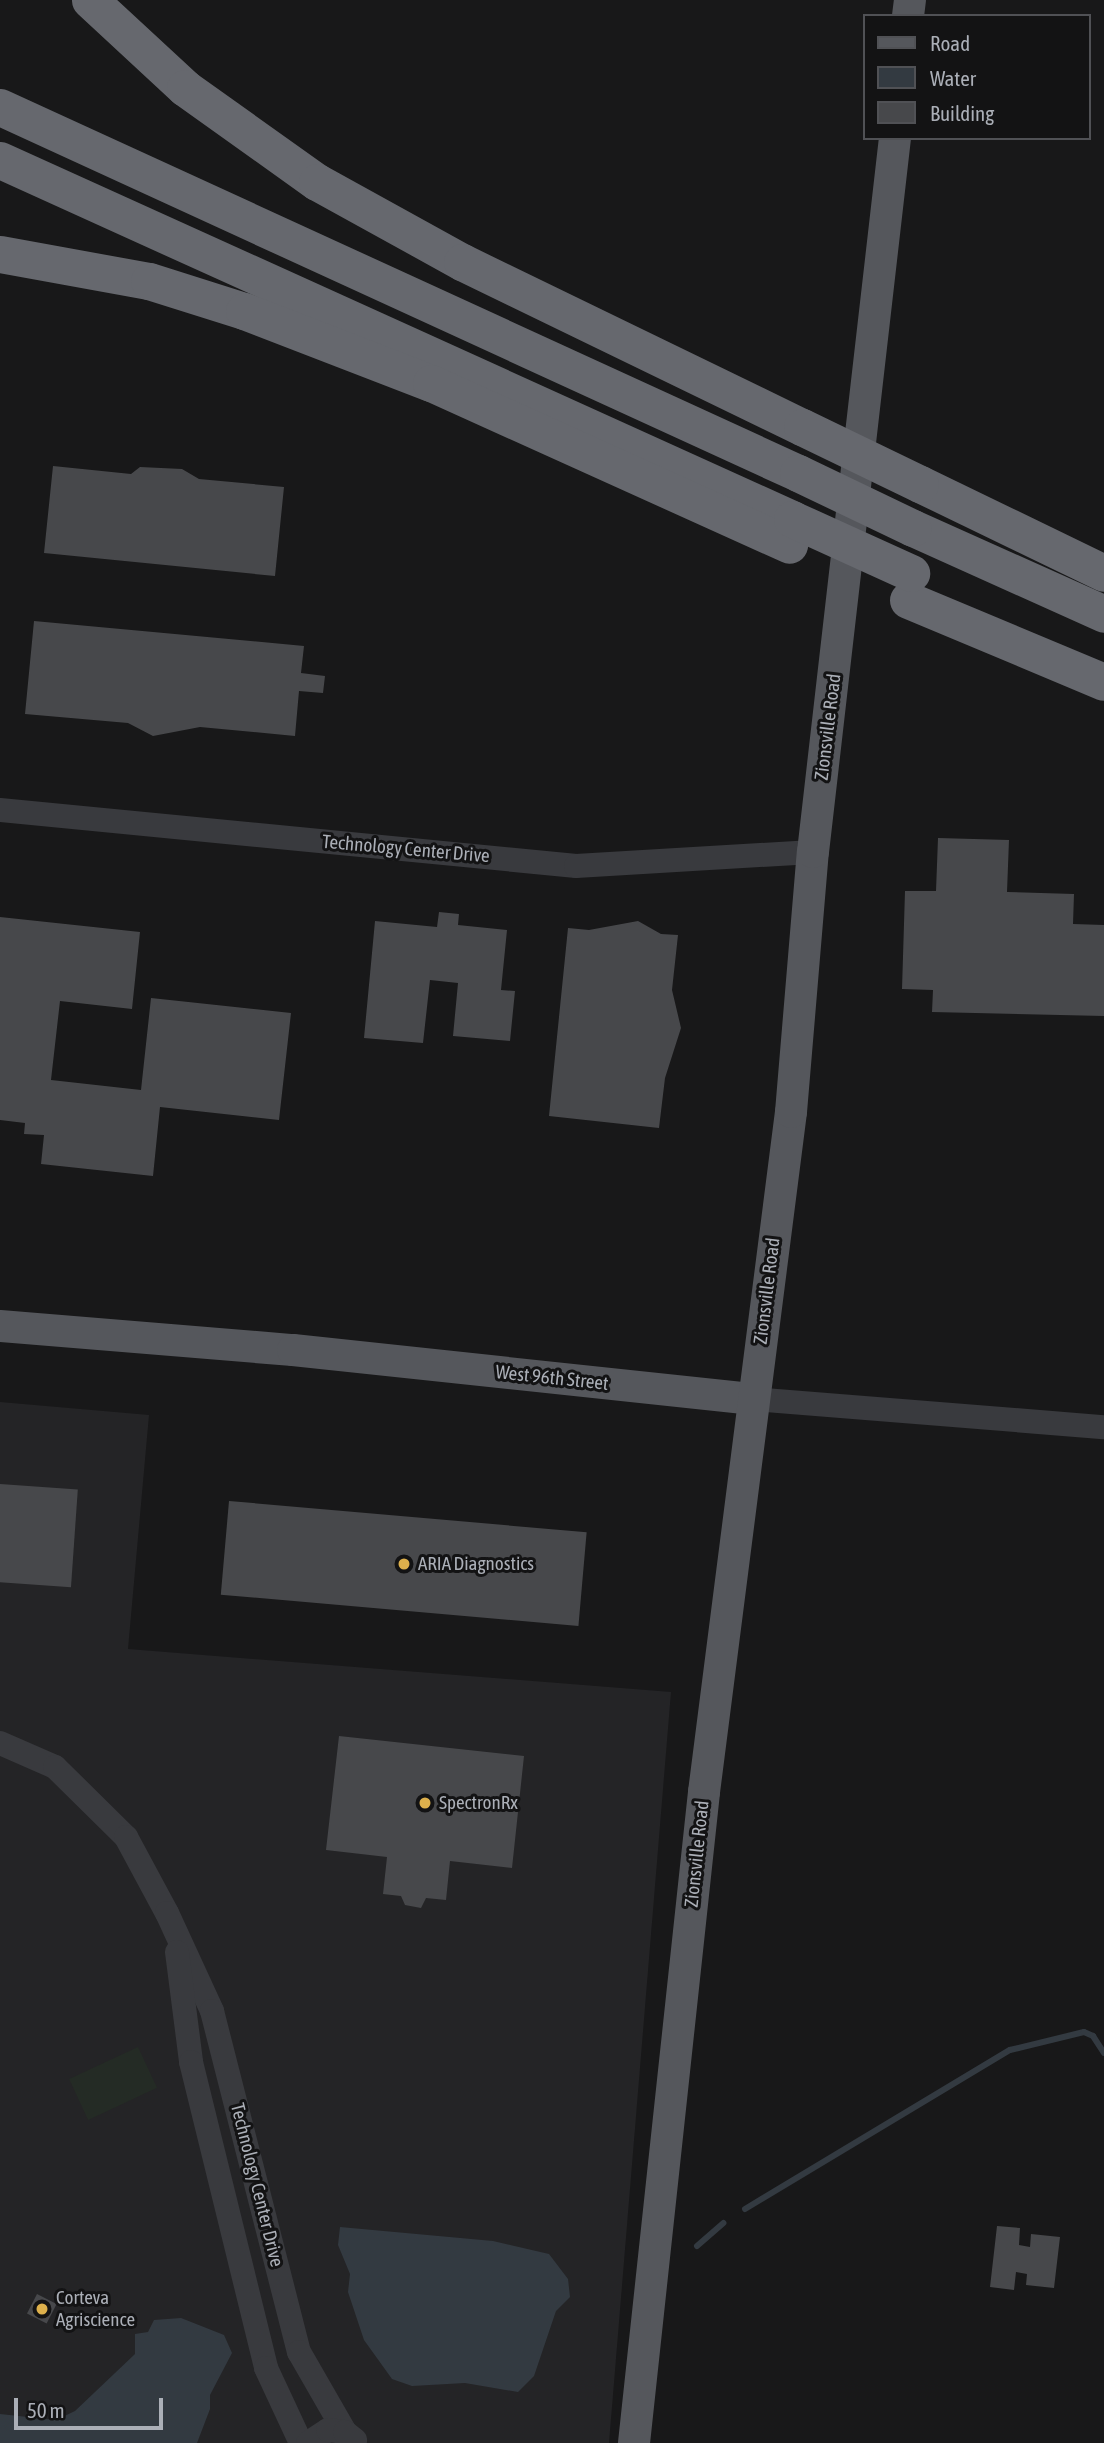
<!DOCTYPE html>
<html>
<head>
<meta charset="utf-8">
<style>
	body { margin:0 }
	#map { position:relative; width:1104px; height:2443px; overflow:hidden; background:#181819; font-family:"Asap Condensed",sans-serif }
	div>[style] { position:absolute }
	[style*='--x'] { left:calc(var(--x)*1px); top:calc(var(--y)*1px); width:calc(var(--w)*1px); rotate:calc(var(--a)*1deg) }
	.built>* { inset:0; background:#242426 }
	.green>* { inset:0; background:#242b25; transform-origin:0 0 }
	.water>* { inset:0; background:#333a41 }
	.stream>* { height:6px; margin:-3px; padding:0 3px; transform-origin:3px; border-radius:3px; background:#333a41 }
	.building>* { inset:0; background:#47484b; transform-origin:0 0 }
	.minor>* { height:24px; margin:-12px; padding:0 12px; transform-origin:12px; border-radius:12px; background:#393a3e }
	.major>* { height:32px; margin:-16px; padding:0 16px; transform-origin:16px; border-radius:16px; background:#55575c }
	.highway>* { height:37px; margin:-18.5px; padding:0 18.5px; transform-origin:18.5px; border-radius:18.5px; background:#66686e }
	.highway-bridge>* { height:37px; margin:-18.5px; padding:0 18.5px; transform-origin:18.5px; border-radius:18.5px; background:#66686e }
	.dots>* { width:19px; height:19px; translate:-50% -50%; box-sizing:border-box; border:4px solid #131314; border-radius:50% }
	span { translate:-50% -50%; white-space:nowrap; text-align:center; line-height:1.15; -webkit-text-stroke:6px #131314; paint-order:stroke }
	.street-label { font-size:19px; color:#abafb7 }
	.poi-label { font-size:19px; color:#abafb7 }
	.left { translate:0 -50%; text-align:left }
	.legend { position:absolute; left:863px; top:14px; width:228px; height:126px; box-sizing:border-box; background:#131314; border:2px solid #505155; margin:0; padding:9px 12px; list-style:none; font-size:21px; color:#abafb7 }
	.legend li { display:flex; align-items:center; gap:14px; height:35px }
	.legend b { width:35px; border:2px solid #505155 }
	.scale { position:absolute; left:14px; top:2398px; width:149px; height:32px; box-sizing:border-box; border:4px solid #abafb7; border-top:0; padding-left:9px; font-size:21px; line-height:24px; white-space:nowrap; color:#abafb7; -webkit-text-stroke:5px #131314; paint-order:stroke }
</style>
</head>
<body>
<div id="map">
	<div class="built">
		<i style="clip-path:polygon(0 1402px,149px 1415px,128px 1649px,671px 1692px,609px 2443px,0 2443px)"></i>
	</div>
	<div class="green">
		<i style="left:138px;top:2047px;width:45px;height:76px;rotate:65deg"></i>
	</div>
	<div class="water">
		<i style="clip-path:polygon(340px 2227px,493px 2241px,549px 2254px,568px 2279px,570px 2297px,556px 2311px,534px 2376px,518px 2392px,465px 2383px,412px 2386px,392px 2379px,364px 2340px,348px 2292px,350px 2274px,338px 2245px)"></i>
		<i style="clip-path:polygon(181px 2318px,224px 2335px,232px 2353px,210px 2395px,210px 2409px,197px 2443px,0 2443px,0 2414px,56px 2420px,75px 2411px,135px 2354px,135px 2334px,148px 2332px,154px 2320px)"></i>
	</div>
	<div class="stream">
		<i style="--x:745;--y:2209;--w:309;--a:-31"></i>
		<i style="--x:1010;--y:2050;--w:76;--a:-13.7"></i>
		<i style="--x:1084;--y:2032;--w:10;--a:24"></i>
		<i style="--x:1093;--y:2036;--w:20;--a:57"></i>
		<i style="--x:697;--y:2246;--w:35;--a:-41"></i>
	</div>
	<div class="building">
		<i style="clip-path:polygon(53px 466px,131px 474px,140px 467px,182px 469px,199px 479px,284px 487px,275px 576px,44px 553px)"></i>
		<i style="clip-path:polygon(34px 621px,304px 646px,301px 673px,325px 676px,323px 693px,299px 691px,295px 736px,200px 727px,153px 736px,128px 723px,25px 714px)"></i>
		<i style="clip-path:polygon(938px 838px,1009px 840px,1007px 892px,1074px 894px,1073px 924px,1104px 925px,1104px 1016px,932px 1012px,933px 990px,902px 989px,905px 891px,936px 891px)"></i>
		<i style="clip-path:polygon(439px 912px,459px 914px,458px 925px,507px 930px,501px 990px,515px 991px,510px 1041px,453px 1036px,458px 983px,430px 980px,423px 1043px,364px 1038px,375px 921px,437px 927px)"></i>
		<i style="clip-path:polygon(0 917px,140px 932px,132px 1009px,60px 1001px,51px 1080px,141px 1090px,151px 998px,291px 1013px,279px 1120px,160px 1107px,153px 1176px,41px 1164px,44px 1135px,24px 1134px,25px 1123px,0 1120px)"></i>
		<i style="clip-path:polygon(638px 921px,661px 934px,678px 935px,672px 990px,681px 1028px,665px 1078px,659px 1128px,549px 1116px,568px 928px,589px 930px)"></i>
		<i style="left:0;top:1484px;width:78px;height:98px;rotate:4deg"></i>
		<i style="left:229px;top:1501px;width:359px;height:94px;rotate:5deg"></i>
		<i style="clip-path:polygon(339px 1736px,524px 1756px,512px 1868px,450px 1861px,446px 1900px,426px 1898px,421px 1908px,405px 1905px,401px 1896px,383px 1894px,387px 1857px,326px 1850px)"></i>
		<i style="clip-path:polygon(997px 2226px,1020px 2228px,1019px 2245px,1030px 2247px,1031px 2234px,1060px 2237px,1054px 2288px,1026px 2285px,1027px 2274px,1016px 2272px,1014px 2290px,990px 2287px)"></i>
		<i style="left:37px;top:2294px;width:22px;height:22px;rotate:27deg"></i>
	</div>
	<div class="minor">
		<i style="--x:0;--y:810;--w:579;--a:5.55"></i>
		<i style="--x:576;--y:866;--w:237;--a:-3.4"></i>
		<i style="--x:753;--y:1399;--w:352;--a:4.6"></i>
		<i style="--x:0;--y:1743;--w:60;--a:23.6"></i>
		<i style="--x:55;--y:1767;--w:100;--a:44.6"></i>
		<i style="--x:126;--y:1837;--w:86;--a:61.7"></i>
		<i style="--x:167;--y:1913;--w:108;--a:65.3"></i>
		<i style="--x:212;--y:2011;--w:352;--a:75.7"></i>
		<i style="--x:299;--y:2352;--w:92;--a:60.1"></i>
		<i style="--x:177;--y:1952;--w:111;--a:82.7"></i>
		<i style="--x:191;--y:2062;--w:315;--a:76.2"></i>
		<i style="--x:266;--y:2368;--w:83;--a:65"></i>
		<i style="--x:308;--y:2443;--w:24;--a:-33"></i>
		<i style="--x:328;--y:2430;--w:17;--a:7"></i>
		<i style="--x:345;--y:2432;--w:13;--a:39"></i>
	</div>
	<div class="major">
		<i style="--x:908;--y:16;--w:16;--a:-83"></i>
		<i style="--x:0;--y:1326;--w:294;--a:4.7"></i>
		<i style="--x:293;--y:1350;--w:463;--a:6.1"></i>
		<i style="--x:634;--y:2443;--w:655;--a:-83.86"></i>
		<i style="--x:704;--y:1792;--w:686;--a:-82.71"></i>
		<i style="--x:791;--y:1112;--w:261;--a:-85.2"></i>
		<i style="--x:813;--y:852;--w:719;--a:-83.45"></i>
	</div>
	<div class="highway">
		<i style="--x:90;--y:0;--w:129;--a:42.8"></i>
		<i style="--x:185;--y:88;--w:162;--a:35.5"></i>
		<i style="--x:317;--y:182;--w:166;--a:28.9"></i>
		<i style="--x:462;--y:262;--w:378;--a:25.9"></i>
		<i style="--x:0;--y:107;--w:878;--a:24.64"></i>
		<i style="--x:0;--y:160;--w:870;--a:24.38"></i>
		<i style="--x:0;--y:254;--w:151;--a:10.3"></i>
		<i style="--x:149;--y:281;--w:100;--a:17.5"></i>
		<i style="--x:244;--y:311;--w:200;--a:21.1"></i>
		<i style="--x:431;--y:383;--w:393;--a:24.3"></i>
		<i style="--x:920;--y:484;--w:204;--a:25.8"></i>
		<i style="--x:913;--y:528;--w:209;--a:24.2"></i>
		<i style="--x:908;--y:600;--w:212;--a:22.7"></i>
	</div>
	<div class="highway-bridge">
		<i style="--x:802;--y:427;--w:131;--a:25.8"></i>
		<i style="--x:798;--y:473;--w:127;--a:25.6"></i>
		<i style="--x:792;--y:519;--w:131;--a:24.4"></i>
	</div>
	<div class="dots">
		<i style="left:404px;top:1564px;background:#ddb04c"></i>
		<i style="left:425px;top:1803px;background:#ddb04c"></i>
		<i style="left:42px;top:2309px;background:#ddb04c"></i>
	</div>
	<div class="street-label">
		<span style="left:828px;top:727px;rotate:-83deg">Zionsville Road</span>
		<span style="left:406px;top:849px;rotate:5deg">Technology Center Drive</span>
		<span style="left:767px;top:1291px;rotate:-83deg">Zionsville Road</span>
		<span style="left:552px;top:1378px;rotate:6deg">West 96th Street</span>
		<span style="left:697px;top:1854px;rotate:-84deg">Zionsville Road</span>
		<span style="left:257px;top:2185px;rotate:76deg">Technology Center Drive</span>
	</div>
	<div class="poi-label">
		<span class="left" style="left:418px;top:1564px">ARIA Diagnostics</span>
		<span class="left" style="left:439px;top:1803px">SpectronRx</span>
		<span class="left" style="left:56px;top:2309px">Corteva<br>Agriscience</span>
	</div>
	<ul class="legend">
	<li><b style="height:9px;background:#55575c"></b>Road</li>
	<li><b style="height:19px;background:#333a41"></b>Water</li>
	<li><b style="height:19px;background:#47484b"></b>Building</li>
	</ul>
	<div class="scale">50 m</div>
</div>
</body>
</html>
